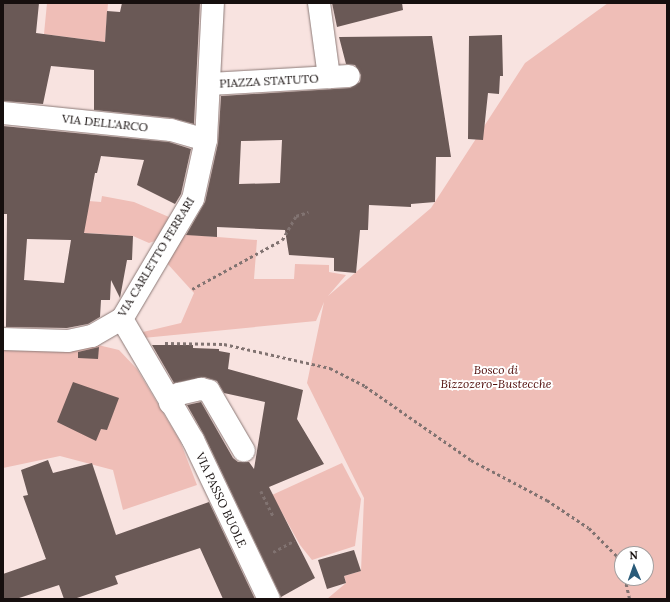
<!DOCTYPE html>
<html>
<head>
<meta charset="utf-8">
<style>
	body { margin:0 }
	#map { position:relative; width:670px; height:602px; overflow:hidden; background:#f8e3e0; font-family:Lora,serif }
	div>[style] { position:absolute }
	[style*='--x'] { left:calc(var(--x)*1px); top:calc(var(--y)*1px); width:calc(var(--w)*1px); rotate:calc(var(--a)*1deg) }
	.green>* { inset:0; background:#efbeb7 }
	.building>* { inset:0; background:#6a5956 }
	.path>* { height:2.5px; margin-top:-1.25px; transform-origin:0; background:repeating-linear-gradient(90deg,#817371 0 3px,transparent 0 6px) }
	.roads { filter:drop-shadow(0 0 1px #8c7a77) drop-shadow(0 0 1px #8c7a77) }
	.minor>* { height:22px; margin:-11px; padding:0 11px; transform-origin:11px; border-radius:11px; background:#fff }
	span { translate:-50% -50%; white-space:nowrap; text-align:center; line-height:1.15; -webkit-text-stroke:4px #fff; paint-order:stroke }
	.street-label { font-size:12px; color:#160f0e }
	.park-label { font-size:12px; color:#510e0b; font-style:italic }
	.frame { position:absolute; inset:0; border:4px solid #160f0e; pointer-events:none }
	.north { position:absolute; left:614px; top:546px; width:40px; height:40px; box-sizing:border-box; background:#fff; border:1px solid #a29f9f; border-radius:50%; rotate:358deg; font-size:11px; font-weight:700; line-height:16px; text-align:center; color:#160f0e }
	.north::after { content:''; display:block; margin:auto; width:14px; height:18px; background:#2a5b79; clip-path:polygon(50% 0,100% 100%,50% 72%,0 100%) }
</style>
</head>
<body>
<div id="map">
	<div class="green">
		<i style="clip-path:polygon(47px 3px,108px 3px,105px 42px,44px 34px)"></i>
		<i style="clip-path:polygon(evenodd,608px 3px,667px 3px,667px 599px,327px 599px,346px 583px,344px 576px,361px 571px,364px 498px,307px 383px,324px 302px,316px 321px,143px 338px,143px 332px,181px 323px,194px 293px,165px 261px,179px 234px,257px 240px,254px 279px,294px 279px,295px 264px,329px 265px,329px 272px,346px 275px,328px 296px,431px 208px,525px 63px,608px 3px,622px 554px,646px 554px,646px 578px,622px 578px,622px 554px)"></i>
		<i style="clip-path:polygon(102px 196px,134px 202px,169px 217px,155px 241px,149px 243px,133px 236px,72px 232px,89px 201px,101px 202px)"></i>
		<i style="clip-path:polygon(98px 345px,119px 350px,137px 369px,180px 441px,197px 485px,123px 510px,113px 470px,60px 456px,3px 468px,3px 346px)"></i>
		<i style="clip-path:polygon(342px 463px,361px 499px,355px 546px,312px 560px,300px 545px,272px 495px)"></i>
	</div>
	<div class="building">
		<i style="clip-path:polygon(3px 3px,39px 3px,36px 33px,105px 42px,107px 11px,120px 12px,122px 3px,200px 3px,194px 124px,172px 118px,94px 110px,94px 70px,51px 66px,43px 104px,3px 101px)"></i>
		<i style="clip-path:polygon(332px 3px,402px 3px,403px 10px,337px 27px)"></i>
		<i style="clip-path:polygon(502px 35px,503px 76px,500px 76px,499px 94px,488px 93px,483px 140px,468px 139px,469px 36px)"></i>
		<i style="clip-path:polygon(evenodd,432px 36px,451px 157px,436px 157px,435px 202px,411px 204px,411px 207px,369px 205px,368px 230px,360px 230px,356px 273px,334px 271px,334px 258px,289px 255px,285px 230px,217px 227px,217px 237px,186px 235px,205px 202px,218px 143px,221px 96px,350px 88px,360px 82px,361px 75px,355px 65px,346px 64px,339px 37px,432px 36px,282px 140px,280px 183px,239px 184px,241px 141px,282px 140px)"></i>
		<i style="clip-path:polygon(evenodd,3px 126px,169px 142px,191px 149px,181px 194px,175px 204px,137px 185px,144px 160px,101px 156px,97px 173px,95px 173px,84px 233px,133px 236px,132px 260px,127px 260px,120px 298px,111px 280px,110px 300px,101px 300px,100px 317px,88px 324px,67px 328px,6px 327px,7px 214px,3px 214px,3px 126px,27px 239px,71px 240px,64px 283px,24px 280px,27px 239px)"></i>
		<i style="clip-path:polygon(152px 345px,193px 345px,193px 348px,219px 349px,219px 351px,230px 353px,228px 369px,303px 390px,297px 419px,324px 464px,269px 487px,315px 578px,281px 597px,204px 435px,187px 405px,201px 402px,233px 458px,238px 462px,249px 462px,254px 469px,265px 402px,224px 393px,217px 381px,204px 377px,174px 383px)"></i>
		<i style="clip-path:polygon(99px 347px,98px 359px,78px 358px,78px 352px)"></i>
		<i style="clip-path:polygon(73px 382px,119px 398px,107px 430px,101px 429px,96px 441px,57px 422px)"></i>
		<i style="clip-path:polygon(48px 460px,53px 473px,92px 463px,116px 535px,209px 502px,255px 599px,223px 599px,200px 548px,115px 576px,118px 584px,74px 599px,64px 599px,59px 585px,16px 599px,3px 599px,3px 574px,46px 559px,23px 496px,28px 495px,21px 470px)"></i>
		<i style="clip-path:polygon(354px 550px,361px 571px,344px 576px,346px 583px,327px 589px,318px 560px)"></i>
	</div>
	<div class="path">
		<i style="--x:192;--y:289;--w:102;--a:-28.6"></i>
		<i style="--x:282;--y:240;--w:28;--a:-60"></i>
		<i style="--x:296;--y:216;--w:13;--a:-18"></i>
		<i style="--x:165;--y:343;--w:59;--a:1"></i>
		<i style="--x:224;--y:344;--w:109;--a:12.8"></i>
		<i style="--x:330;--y:368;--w:39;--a:27"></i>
		<i style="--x:365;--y:386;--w:129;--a:34.9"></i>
		<i style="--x:471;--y:460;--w:86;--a:27.8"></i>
		<i style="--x:547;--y:500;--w:50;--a:33.7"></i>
		<i style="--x:589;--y:528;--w:40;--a:45"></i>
		<i style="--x:617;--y:556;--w:14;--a:69"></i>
		<i style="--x:261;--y:491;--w:28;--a:64"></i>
		<i style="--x:273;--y:552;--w:24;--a:-28"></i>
		<i style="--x:625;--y:578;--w:22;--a:77"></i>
	</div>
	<div class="roads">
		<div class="minor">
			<i style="--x:319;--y:3;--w:75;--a:82.3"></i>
			<i style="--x:210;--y:84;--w:139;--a:-3.3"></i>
			<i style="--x:3;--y:113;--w:169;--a:5.8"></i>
			<i style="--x:171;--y:130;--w:36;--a:16"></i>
			<i style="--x:122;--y:319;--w:140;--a:59.6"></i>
			<i style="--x:193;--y:440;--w:176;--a:64.5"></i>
			<i style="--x:3;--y:339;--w:65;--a:1.8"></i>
			<i style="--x:68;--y:341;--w:25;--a:-12"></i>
			<i style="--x:92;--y:336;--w:34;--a:-30"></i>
			<i style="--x:122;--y:319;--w:139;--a:-59.4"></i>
			<i style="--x:193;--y:199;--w:60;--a:-77.6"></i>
			<i style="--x:206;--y:140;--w:137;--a:-87.1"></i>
			<i style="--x:170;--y:403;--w:13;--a:-45"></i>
			<i style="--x:179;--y:394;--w:23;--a:-13"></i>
			<i style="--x:201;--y:389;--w:8;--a:14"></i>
			<i style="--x:209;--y:391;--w:69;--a:59.7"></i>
		</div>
	</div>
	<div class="street-label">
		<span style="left:269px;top:81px;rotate:-3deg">PIAZZA STATUTO</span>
		<span style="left:105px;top:123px;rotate:6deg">VIA DELL'ARCO</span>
		<span style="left:156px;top:257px;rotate:-59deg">VIA CARLETTO FERRARI</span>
		<span style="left:221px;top:500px;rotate:65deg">VIA PASSO BUOLE</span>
	</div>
	<div class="park-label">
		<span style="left:496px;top:377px">Bosco di<br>Bizzozero-Bustecche</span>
	</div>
	<div class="frame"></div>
	<div class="north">N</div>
</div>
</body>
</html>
